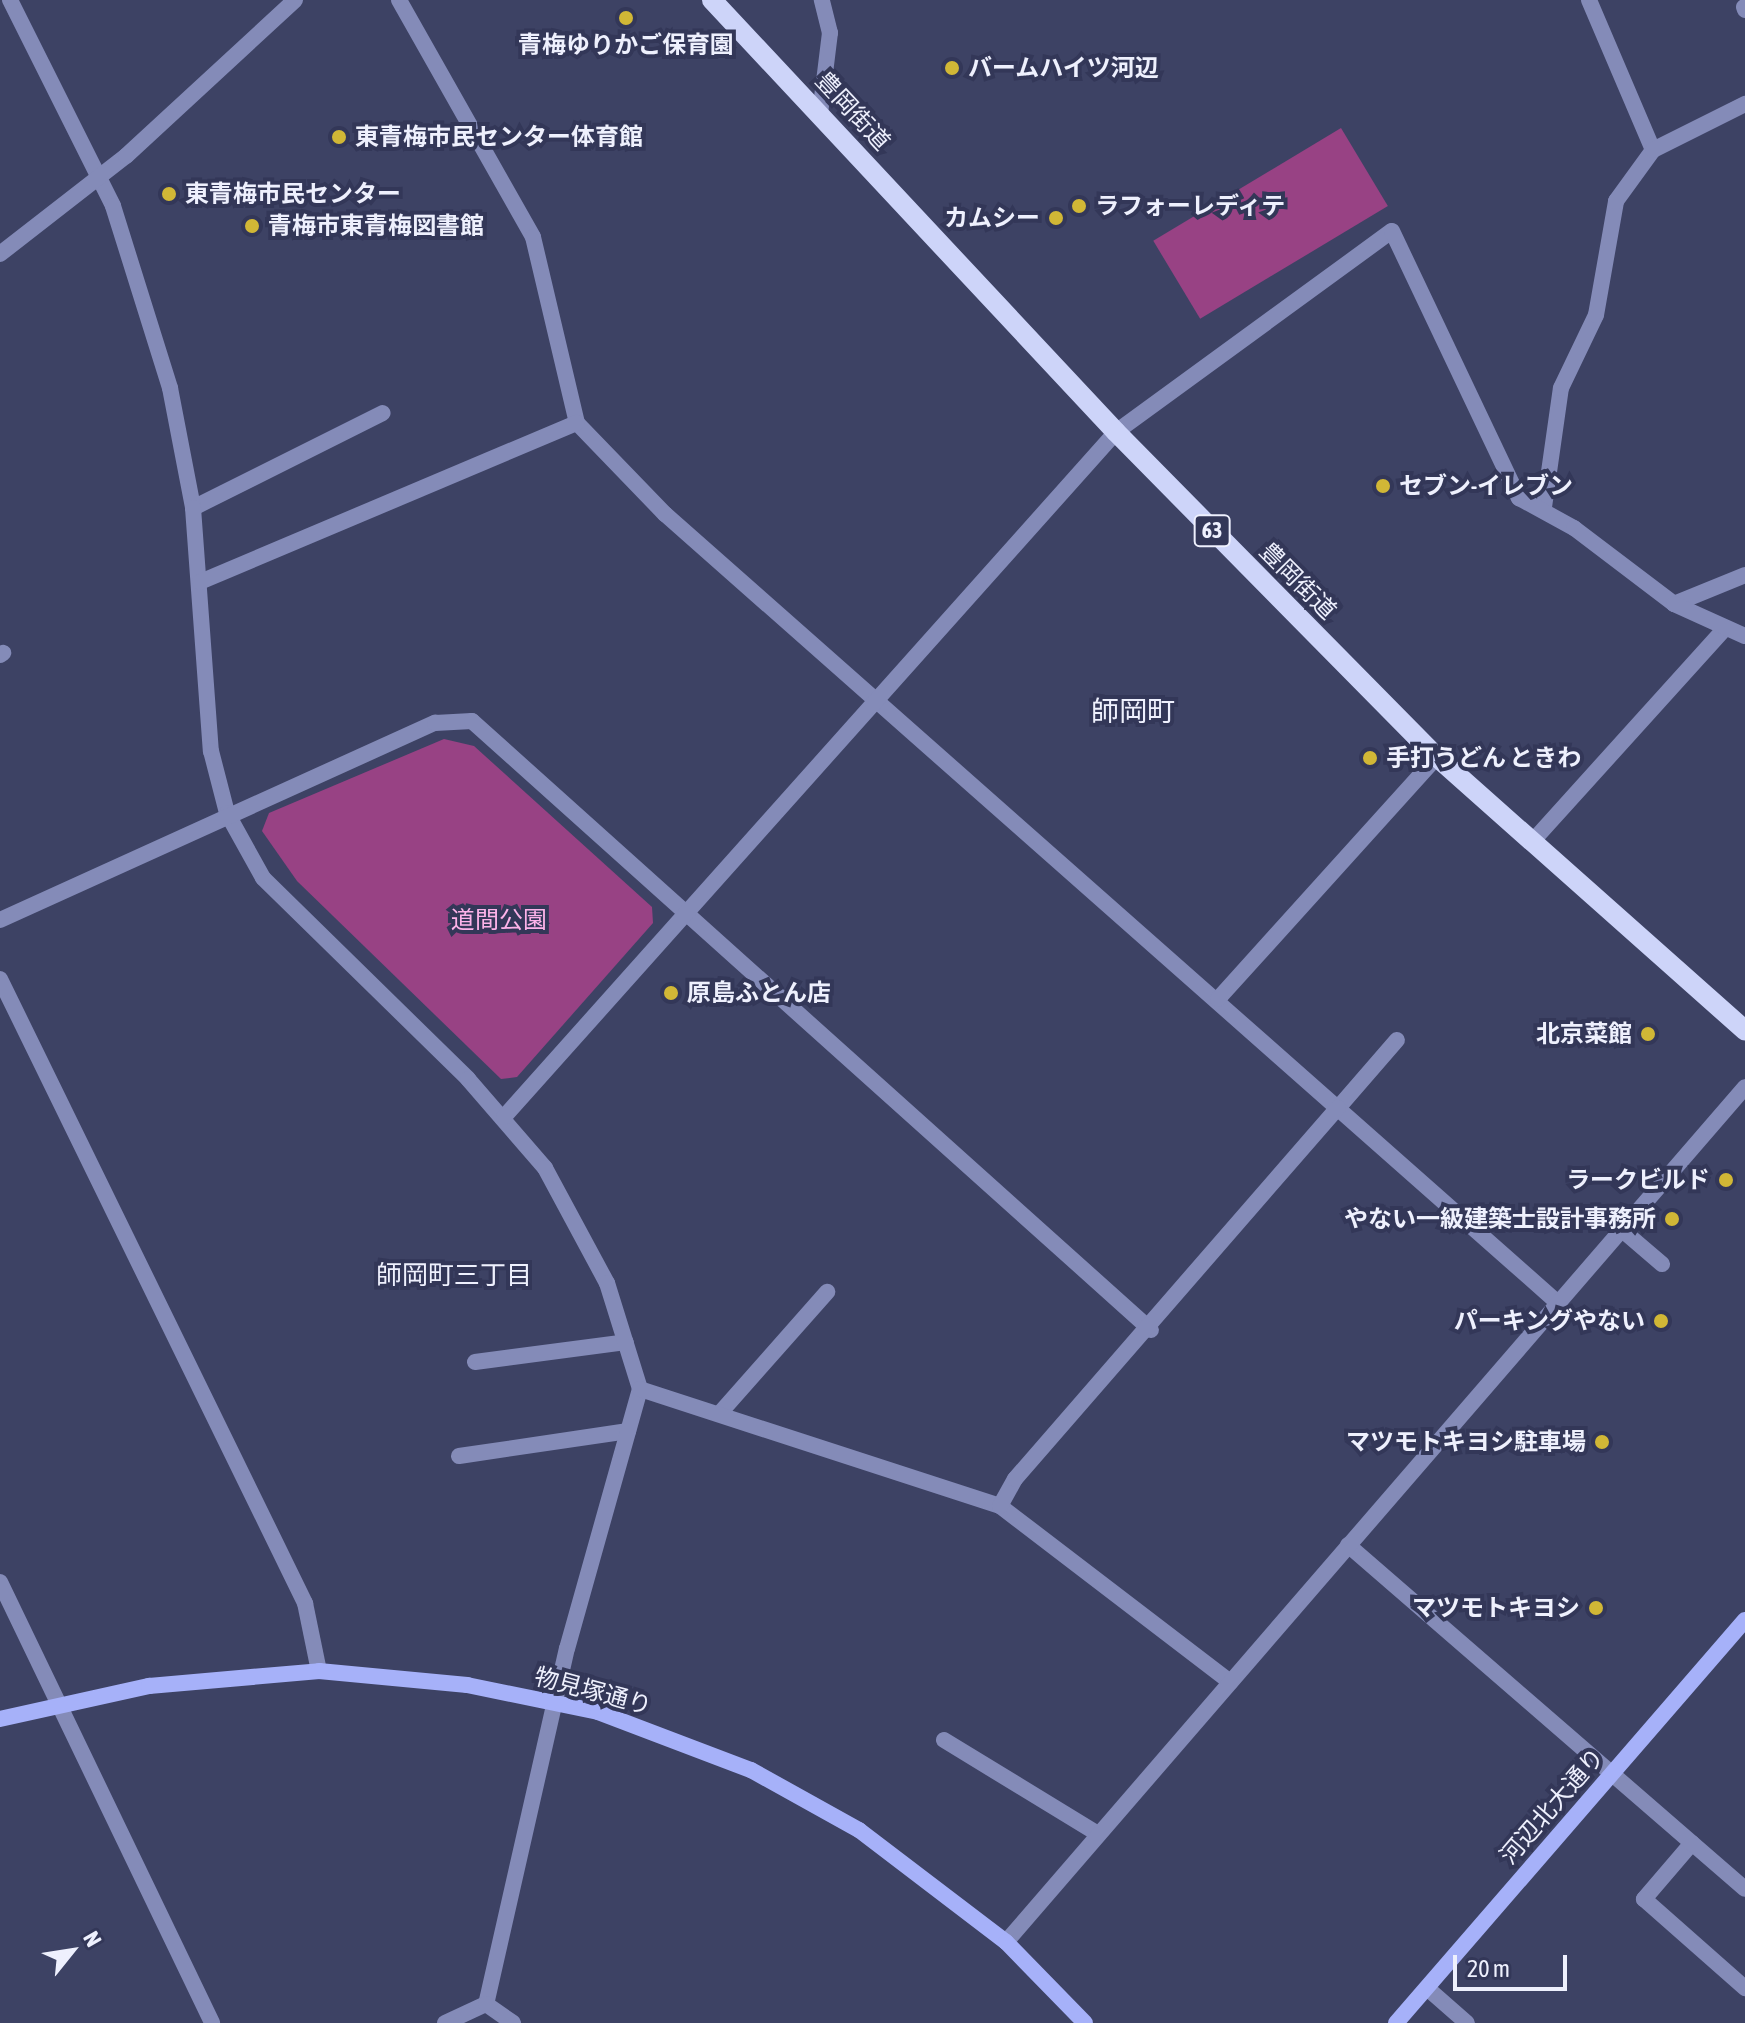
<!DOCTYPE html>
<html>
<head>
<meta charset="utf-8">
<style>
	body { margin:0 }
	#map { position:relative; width:1745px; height:2023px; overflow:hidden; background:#3d4264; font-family:"Asap Condensed","Noto Sans JP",sans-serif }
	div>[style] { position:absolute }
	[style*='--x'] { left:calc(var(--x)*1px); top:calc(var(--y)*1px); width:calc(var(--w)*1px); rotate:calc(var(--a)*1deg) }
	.green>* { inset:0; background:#984284; transform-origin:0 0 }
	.lane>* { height:16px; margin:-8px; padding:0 8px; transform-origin:8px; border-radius:8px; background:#848bb8 }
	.street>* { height:16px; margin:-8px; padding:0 8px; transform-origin:8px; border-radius:8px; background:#848bb8 }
	.secondary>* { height:16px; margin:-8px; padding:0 8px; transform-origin:8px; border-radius:8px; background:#a6b1f9 }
	.primary>* { height:20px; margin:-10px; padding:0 10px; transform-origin:10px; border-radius:10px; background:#cdd4f9 }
	.dots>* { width:22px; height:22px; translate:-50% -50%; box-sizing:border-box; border:4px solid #333758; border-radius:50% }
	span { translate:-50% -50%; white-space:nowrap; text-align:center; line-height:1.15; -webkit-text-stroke:8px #333758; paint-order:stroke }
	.shield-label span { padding:2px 6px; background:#333758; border:2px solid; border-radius:6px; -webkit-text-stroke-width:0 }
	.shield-label { font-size:22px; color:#eef0fd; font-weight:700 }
	.poi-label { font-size:24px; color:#eef0fd; font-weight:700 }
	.left { translate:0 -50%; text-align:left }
	.right { translate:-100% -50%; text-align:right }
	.street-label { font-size:24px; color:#eef0fd }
	.park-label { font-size:24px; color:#fdb3e9 }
	.neighbourhood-label { font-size:26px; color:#eef0fd }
	.quarter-label { font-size:28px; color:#eef0fd }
	.north { position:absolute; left:32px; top:1911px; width:80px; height:80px; -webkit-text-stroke:6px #333758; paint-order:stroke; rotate:60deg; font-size:22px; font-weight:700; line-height:32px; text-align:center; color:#eef0fd }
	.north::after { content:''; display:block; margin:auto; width:28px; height:36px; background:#eef0fd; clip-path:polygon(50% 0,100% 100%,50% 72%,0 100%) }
	.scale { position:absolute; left:1453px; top:1955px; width:114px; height:36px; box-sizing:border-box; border:4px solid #eef0fd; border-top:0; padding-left:10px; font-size:24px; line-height:28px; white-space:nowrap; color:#eef0fd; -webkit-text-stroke:6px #333758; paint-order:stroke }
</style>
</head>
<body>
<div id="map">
	<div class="green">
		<i style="left:1341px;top:128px;width:91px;height:219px;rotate:59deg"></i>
		<i style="clip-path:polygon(444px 739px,474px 746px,652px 907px,653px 923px,517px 1077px,501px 1079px,297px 881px,262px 831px,269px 813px)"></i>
	</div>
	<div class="lane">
		<i style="--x:1589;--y:0;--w:163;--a:66.9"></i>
		<i style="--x:1744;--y:7;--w:3;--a:72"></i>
		<i style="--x:193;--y:508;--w:212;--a:-26.6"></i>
		<i style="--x:1674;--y:604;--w:77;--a:-22.2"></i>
		<i style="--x:0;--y:655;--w:4;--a:-34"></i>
		<i style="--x:1338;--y:1108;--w:90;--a:-49.1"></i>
		<i style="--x:1621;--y:1229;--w:54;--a:40.5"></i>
		<i style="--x:475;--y:1362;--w:152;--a:-7.5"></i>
		<i style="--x:720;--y:1413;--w:162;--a:-48.5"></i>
		<i style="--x:459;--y:1456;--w:171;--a:-8.4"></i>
		<i style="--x:944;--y:1740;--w:180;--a:31.4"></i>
		<i style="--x:1692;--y:1843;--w:74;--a:130.6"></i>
		<i style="--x:1644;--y:1899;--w:135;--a:41.4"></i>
		<i style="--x:1427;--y:1988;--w:53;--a:41.2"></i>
	</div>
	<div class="street">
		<i style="--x:10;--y:0;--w:230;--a:63.4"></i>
		<i style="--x:113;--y:206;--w:191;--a:72.6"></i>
		<i style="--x:170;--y:388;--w:122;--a:79.1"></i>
		<i style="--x:193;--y:508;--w:244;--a:85.8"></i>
		<i style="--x:211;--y:751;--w:64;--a:75.5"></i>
		<i style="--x:227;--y:813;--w:74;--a:61"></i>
		<i style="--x:263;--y:878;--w:287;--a:44.4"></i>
		<i style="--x:468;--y:1079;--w:118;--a:49.1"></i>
		<i style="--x:545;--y:1168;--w:131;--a:61.7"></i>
		<i style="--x:607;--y:1283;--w:111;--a:72.7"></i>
		<i style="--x:640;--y:1389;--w:269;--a:105.7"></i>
		<i style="--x:567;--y:1648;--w:365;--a:102.8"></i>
		<i style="--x:399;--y:0;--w:272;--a:60.5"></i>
		<i style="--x:533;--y:237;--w:191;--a:76.7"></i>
		<i style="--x:577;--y:423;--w:127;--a:46"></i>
		<i style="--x:665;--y:514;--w:1190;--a:41.46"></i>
		<i style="--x:820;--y:114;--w:82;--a:-83"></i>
		<i style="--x:830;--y:33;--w:34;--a:-104"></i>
		<i style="--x:0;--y:254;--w:160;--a:-37.9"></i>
		<i style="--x:126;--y:156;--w:230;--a:-42.7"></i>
		<i style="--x:1544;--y:507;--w:120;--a:-81.9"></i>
		<i style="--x:1561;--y:388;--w:81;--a:-64.4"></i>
		<i style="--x:1596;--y:315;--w:116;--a:-80"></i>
		<i style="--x:1616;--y:201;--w:63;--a:-54"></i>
		<i style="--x:1653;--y:150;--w:103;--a:-26.6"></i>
		<i style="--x:200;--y:582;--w:409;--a:-22.9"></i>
		<i style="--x:1531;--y:843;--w:290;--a:-47.9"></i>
		<i style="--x:0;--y:920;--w:478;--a:-24.4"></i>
		<i style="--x:435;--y:723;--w:37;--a:-3"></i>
		<i style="--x:472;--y:721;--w:912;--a:41.89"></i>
		<i style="--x:0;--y:979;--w:695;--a:63.95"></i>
		<i style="--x:305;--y:1603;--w:69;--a:78.4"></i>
		<i style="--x:1218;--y:999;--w:326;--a:-47.9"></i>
		<i style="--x:504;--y:1117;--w:919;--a:-48.22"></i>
		<i style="--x:1116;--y:432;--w:341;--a:-36.1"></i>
		<i style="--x:1392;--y:231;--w:296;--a:64.6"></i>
		<i style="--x:1519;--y:498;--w:63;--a:28.6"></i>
		<i style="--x:1574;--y:528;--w:126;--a:37.2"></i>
		<i style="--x:1674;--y:604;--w:78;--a:24.3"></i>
		<i style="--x:640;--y:1389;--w:379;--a:18"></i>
		<i style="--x:1000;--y:1506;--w:290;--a:37.4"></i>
		<i style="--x:1000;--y:1506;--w:31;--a:-61"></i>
		<i style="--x:1015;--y:1479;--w:492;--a:-49"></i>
		<i style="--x:1348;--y:1545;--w:525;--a:40.91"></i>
		<i style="--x:0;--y:1582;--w:489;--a:64.3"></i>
		<i style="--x:1006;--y:1942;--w:1130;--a:-49.16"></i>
		<i style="--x:445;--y:2023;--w:45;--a:-24.9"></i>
		<i style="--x:486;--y:2004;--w:33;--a:35"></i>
	</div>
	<div class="secondary">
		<i style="--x:0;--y:1719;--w:153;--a:-12.5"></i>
		<i style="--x:149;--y:1686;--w:171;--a:-5"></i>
		<i style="--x:319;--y:1671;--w:149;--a:5.4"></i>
		<i style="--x:467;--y:1685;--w:134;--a:11.6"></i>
		<i style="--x:598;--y:1712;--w:164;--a:20.8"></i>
		<i style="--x:751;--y:1770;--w:124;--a:29.1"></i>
		<i style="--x:859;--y:1830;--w:185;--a:37.3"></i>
		<i style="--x:1006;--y:1942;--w:113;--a:45.7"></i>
		<i style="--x:1396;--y:2023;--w:533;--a:-49.11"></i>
	</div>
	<div class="primary">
		<i style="--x:712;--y:0;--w:591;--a:46.92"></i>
		<i style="--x:1116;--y:432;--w:457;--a:45.4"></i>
		<i style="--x:1437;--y:757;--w:412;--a:41.6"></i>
	</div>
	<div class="dots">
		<i style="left:626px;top:18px;background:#d1b736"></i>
		<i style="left:952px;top:68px;background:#d1b736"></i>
		<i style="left:339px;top:137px;background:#d1b736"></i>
		<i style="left:169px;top:194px;background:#d1b736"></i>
		<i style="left:1079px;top:206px;background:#d1b736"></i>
		<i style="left:1056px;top:218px;background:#d1b736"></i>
		<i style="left:252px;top:226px;background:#d1b736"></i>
		<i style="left:1383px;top:486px;background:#d1b736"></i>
		<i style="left:1370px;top:758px;background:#d1b736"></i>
		<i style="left:671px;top:993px;background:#d1b736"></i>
		<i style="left:1648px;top:1034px;background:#d1b736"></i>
		<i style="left:1726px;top:1180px;background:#d1b736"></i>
		<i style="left:1672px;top:1219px;background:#d1b736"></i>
		<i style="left:1661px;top:1321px;background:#d1b736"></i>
		<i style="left:1602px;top:1442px;background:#d1b736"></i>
		<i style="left:1596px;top:1608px;background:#d1b736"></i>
	</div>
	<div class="shield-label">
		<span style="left:1212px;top:531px">63</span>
	</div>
	<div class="poi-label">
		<span style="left:626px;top:45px">青梅ゆりかご保育園</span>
		<span class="left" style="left:968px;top:68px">バームハイツ河辺</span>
		<span class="left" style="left:355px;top:137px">東青梅市民センター体育館</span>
		<span class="left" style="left:185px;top:194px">東青梅市民センター</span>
		<span class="left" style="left:1095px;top:206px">ラフォーレディテ</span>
		<span class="right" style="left:1040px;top:218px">カムシー</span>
		<span class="left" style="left:268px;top:226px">青梅市東青梅図書館</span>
		<span class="left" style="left:1399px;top:486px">セブン-イレブン</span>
		<span class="left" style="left:1386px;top:758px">手打うどん ときわ</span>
		<span class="left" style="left:687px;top:993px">原島ふとん店</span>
		<span class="right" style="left:1632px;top:1034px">北京菜館</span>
		<span class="right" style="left:1710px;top:1180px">ラークビルド</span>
		<span class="right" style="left:1656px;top:1219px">やない一級建築士設計事務所</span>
		<span class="right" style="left:1645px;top:1321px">パーキングやない</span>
		<span class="right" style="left:1586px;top:1442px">マツモトキヨシ駐車場</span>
		<span class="right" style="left:1580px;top:1608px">マツモトキヨシ</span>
	</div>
	<div class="street-label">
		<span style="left:853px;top:111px;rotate:47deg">豊岡街道</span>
		<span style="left:1298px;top:581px;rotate:45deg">豊岡街道</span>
		<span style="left:593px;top:1691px;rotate:15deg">物見塚通り</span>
		<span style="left:1552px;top:1806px;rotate:-49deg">河辺北大通り</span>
	</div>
	<div class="park-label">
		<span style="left:499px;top:920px">道間公園</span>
	</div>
	<div class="neighbourhood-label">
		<span style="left:454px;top:1276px">師岡町三丁目</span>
	</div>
	<div class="quarter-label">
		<span style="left:1133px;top:711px">師岡町</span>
	</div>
	<div class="north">N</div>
	<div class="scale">20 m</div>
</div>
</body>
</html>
